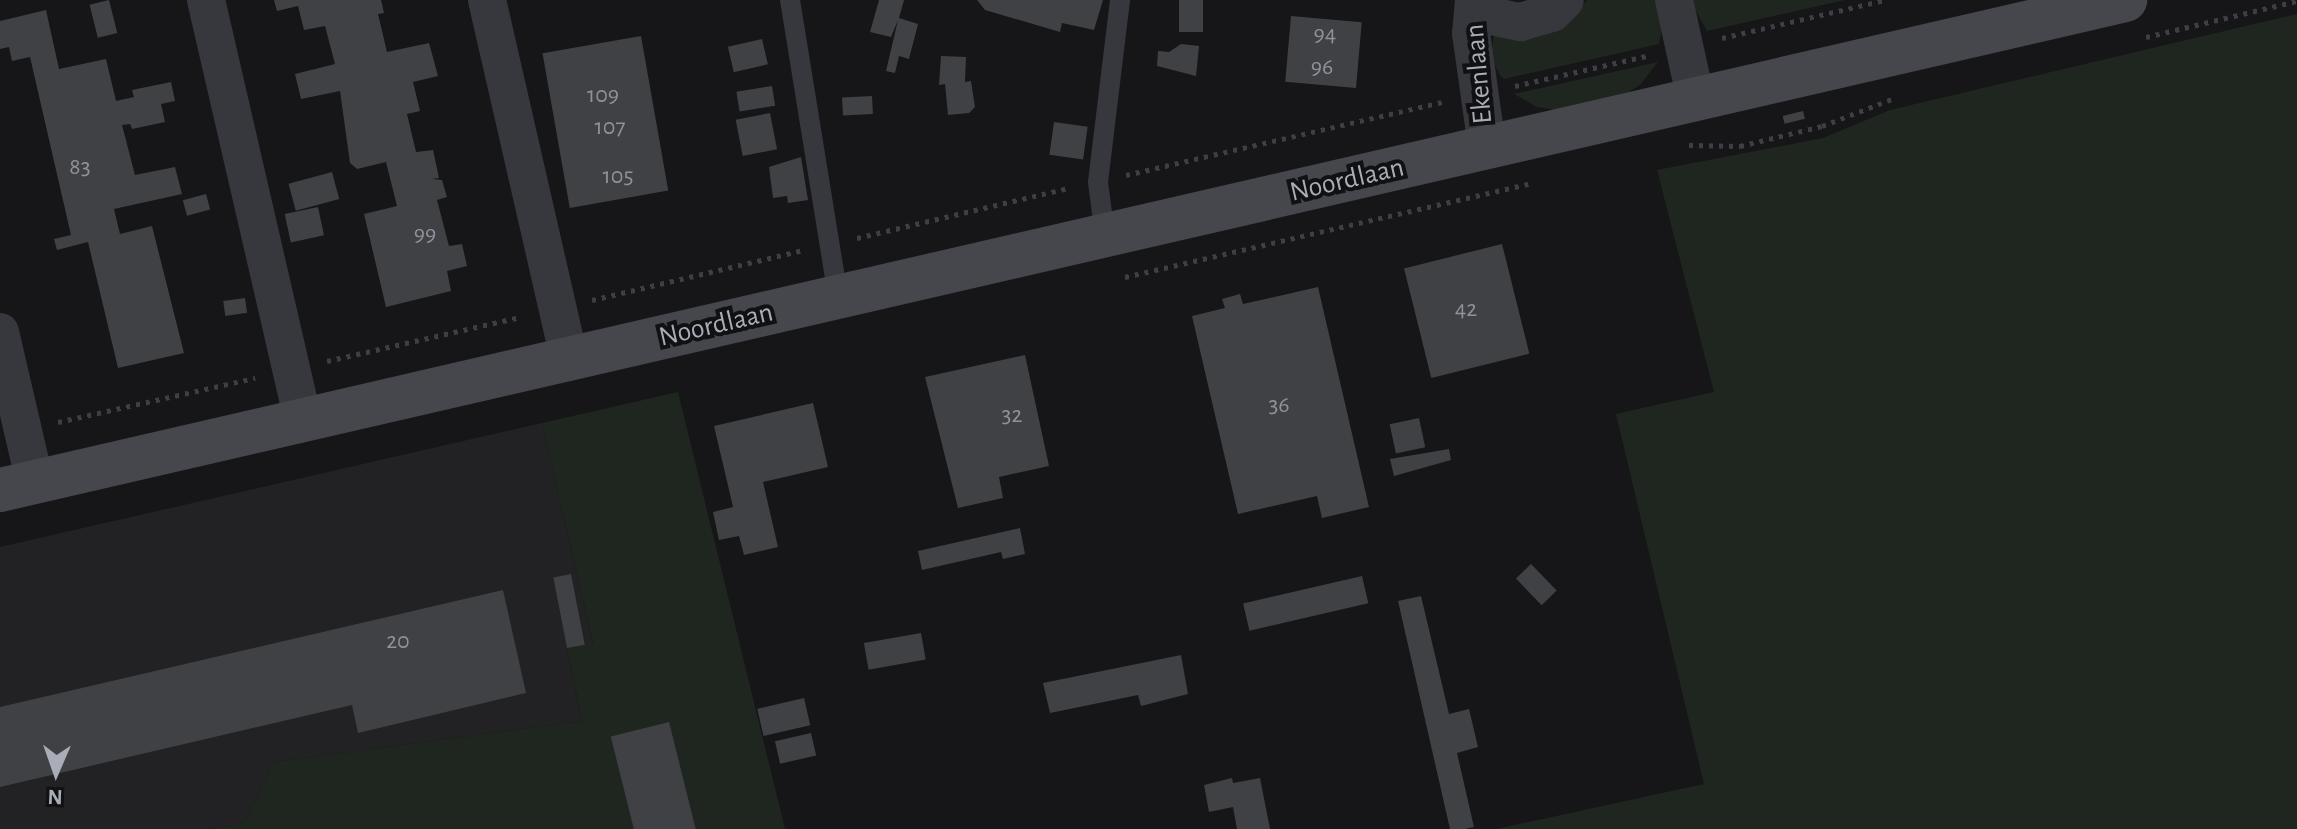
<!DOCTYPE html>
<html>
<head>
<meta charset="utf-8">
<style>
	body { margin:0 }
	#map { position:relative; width:2297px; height:829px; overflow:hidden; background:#161618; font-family:"Alegreya Sans",sans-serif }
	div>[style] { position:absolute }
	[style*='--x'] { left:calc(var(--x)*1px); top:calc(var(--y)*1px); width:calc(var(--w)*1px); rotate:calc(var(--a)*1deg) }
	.built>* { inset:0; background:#222225 }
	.green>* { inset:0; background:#1e261f }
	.building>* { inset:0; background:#404145; transform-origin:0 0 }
	.path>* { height:5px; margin-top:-2.5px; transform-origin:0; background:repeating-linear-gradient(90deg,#3d3f44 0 4px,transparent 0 10px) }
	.lane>* { height:20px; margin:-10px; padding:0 10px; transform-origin:10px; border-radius:10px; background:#37383d }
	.street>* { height:38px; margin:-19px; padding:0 19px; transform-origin:19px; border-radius:19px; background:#37383d }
	.secondary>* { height:44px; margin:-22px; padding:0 22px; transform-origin:22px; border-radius:22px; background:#45474d }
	span { translate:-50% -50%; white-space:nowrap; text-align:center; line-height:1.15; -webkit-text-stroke:8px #111113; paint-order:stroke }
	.number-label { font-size:24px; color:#8e929b }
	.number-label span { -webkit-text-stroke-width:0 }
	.street-label { font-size:28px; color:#a8adb8 }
	.north { position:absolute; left:16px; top:733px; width:80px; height:80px; -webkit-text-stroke:6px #111113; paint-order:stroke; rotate:182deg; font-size:22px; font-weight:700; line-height:32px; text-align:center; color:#a8adb8 }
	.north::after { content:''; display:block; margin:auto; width:28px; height:36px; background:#a8adb8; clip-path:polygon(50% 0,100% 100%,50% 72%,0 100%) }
</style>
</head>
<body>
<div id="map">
	<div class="built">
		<i style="clip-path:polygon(542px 423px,593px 644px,567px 649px,582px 721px,274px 762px,244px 823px,210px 829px,0 829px,0 547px)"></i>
	</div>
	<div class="green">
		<i style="clip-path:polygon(1587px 0,1655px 0,1663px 23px,1659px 44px,1504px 79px,1500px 75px,1491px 58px,1494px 32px,1571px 20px)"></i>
		<i style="clip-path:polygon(1690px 0,1845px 0,1707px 31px)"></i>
		<i style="clip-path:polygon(2297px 14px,2297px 829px,1496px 829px,1704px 784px,1616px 414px,1714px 392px,1657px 170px,1823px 138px,1890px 110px)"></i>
		<i style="clip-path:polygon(1658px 62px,1640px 85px,1606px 106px,1569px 112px,1537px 107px,1514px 94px)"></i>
		<i style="clip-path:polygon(678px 392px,785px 829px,210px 829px,244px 823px,274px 762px,582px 721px,567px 648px,593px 643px,542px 423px)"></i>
	</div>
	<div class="building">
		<i style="left:109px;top:0;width:34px;height:20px;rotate:76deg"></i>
		<i style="clip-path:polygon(274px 0,381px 0,384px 13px,378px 14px,387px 52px,429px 43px,438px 76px,413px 82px,420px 111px,407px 114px,416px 152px,433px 150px,439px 178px,432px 179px,442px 180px,447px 197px,437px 200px,449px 246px,462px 244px,467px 266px,447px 271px,451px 291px,386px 307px,364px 214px,397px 206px,386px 162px,357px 169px,350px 163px,340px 91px,301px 99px,295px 74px,335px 64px,325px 26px,304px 30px,298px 6px,277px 11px)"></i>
		<i style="clip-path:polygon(879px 0,904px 0,899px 18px,918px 24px,909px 59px,899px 56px,895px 73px,886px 71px,898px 20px,891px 37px,870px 32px)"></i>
		<i style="clip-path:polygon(977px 0,1103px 0,1094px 30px,1062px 23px,1060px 32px,985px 10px)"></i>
		<i style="left:1179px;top:0;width:24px;height:32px"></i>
		<i style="clip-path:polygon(46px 10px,59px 69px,106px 59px,116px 101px,134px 97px,132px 90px,171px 82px,175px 101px,161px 104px,165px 122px,132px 129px,130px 124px,122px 125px,135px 175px,175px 167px,182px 194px,114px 209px,120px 234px,152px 226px,184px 353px,118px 368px,88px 242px,57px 250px,54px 239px,71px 235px,30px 57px,12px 61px,9px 47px,0 49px,0 21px)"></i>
		<i style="left:1291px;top:16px;width:71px;height:66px;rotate:5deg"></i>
		<i style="left:641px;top:36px;width:157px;height:100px;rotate:80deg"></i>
		<i style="left:762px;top:39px;width:26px;height:35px;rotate:77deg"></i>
		<i style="clip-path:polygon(1181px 44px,1199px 46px,1196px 76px,1157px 66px,1158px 51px,1169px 52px)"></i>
		<i style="clip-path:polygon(941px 56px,966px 57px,965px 82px,971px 81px,975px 107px,969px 113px,948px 115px,945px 84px,939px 85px)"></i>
		<i style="left:772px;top:86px;width:20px;height:36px;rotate:81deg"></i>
		<i style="left:872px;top:96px;width:18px;height:30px;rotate:87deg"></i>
		<i style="left:1803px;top:111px;width:8px;height:21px;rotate:76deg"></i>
		<i style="left:770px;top:113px;width:37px;height:35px;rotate:79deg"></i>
		<i style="left:1054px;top:122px;width:34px;height:33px;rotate:8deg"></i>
		<i style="clip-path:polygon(801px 157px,808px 200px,788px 203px,787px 196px,773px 198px,769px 167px)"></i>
		<i style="left:332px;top:172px;width:28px;height:45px;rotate:75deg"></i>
		<i style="left:206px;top:194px;width:16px;height:24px;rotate:75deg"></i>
		<i style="left:318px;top:207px;width:29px;height:34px;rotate:78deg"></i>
		<i style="left:1502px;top:244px;width:113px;height:101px;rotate:76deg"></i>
		<i style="clip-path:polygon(1318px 287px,1369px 507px,1322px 518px,1317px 496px,1238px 514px,1192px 316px,1225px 308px,1222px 299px,1240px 294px,1243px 304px)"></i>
		<i style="left:245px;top:298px;width:15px;height:22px;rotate:82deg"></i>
		<i style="clip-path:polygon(1025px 355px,1049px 466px,999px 477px,1003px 498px,958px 508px,925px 377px)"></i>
		<i style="clip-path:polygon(813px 403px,828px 467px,763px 482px,778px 547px,744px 555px,739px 536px,719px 540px,713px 512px,733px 507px,714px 426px)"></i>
		<i style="left:1419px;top:418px;width:30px;height:30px;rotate:78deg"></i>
		<i style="clip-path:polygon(1449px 449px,1451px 460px,1394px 476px,1390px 459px)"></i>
		<i style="clip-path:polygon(1020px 528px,1025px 554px,1003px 559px,1001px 552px,922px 570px,918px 551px)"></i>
		<i style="left:1531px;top:564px;width:37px;height:21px;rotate:46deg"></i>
		<i style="left:571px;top:574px;width:72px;height:18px;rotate:79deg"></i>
		<i style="left:1362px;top:576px;width:28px;height:122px;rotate:77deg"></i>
		<i style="clip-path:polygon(503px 590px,526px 693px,358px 733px,352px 705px,0 787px,0 707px)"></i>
		<i style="clip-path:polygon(1421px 596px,1449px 714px,1469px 709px,1478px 747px,1457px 753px,1474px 827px,1465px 829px,1450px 829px,1398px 601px)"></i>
		<i style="left:921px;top:633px;width:27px;height:58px;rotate:80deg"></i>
		<i style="clip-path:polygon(1181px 655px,1188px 694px,1141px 706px,1138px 695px,1050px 713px,1043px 683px)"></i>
		<i style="left:804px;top:698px;width:28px;height:48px;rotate:77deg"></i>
		<i style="left:669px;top:722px;width:110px;height:60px;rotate:76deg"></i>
		<i style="left:811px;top:733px;width:23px;height:37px;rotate:77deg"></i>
		<i style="clip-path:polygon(1232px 778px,1233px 783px,1260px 778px,1270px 829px,1237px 829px,1233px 807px,1209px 812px,1204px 785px)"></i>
	</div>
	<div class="path">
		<i style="--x:2146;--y:37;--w:155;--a:-13.4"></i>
		<i style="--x:1722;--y:38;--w:167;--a:-13.1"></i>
		<i style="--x:1515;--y:86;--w:139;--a:-12.9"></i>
		<i style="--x:1689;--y:145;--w:51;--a:1.1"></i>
		<i style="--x:1740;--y:146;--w:84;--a:-13.7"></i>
		<i style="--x:1822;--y:126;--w:75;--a:-21.1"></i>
		<i style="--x:1126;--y:175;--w:325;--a:-13"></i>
		<i style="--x:857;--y:238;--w:218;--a:-13.3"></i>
		<i style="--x:1125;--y:277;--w:414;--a:-13"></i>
		<i style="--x:592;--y:300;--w:214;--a:-13.3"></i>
		<i style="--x:327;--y:361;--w:198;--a:-12.8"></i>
		<i style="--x:58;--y:422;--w:202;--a:-12.6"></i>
	</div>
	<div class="lane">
		<i style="--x:790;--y:0;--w:301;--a:80.8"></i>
		<i style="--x:1105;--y:236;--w:54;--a:-97.4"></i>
		<i style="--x:1098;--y:182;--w:183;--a:-83.1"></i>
	</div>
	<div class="street">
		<i style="--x:206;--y:0;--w:432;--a:77"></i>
		<i style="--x:487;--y:0;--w:368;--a:77.1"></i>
		<i style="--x:1474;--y:0;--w:33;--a:95"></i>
		<i style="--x:1471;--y:33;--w:115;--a:82"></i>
		<i style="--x:1479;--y:0;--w:20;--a:53"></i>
		<i style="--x:1491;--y:16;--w:30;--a:12"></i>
		<i style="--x:1520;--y:22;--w:33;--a:-16"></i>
		<i style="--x:1552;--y:13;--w:18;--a:-45"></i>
		<i style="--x:1674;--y:0;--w:102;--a:77.6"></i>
		<i style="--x:0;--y:332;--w:154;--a:76.9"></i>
	</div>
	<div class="secondary">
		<i style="--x:0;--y:490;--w:2181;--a:-12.98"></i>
	</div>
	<div class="number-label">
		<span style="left:1325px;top:35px">94</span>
		<span style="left:1322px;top:68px">96</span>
		<span style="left:603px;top:96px">109</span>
		<span style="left:610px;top:128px">107</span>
		<span style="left:80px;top:168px">83</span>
		<span style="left:618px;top:177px">105</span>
		<span style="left:425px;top:235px">99</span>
		<span style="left:1466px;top:310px">42</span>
		<span style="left:1279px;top:406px">36</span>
		<span style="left:1012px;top:416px">32</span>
		<span style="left:398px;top:642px">20</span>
	</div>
	<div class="street-label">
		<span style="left:1479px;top:74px;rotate:-95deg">Ekenlaan</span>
		<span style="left:1347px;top:180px;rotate:-13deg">Noordlaan</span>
		<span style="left:716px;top:325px;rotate:-13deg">Noordlaan</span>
	</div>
	<div class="north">N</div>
</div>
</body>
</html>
